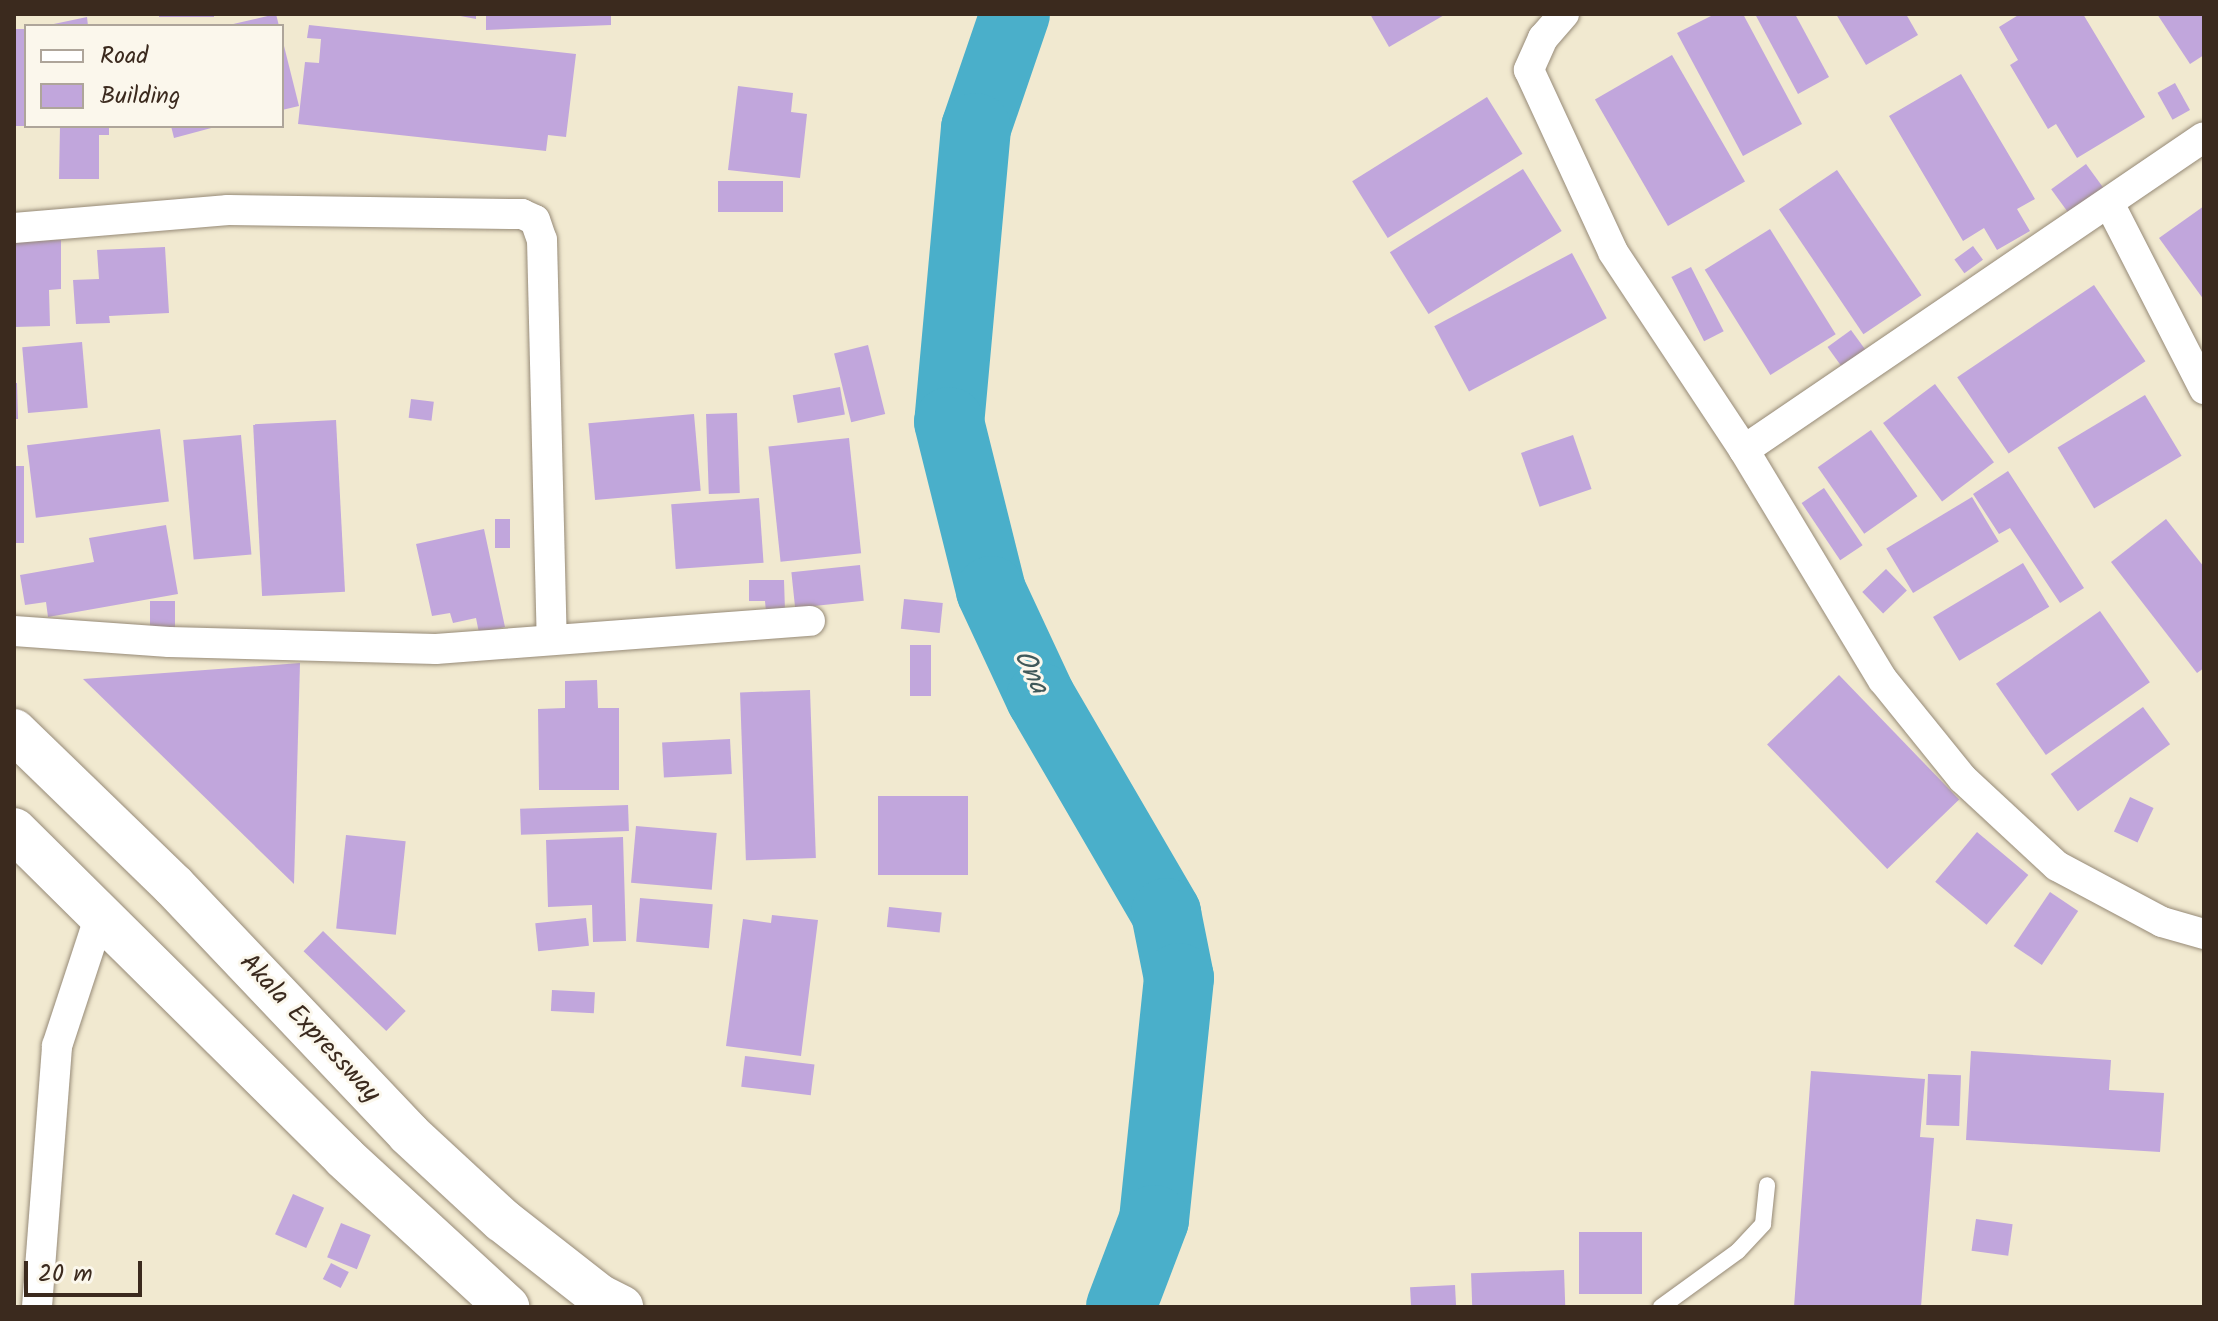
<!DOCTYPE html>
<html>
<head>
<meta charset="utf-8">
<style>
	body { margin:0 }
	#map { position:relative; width:2218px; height:1321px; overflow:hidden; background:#f1e9d0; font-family:Kalam,sans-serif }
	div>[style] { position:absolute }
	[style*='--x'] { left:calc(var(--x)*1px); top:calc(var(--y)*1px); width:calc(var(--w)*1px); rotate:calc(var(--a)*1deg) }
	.river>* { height:70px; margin:-35px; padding:0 35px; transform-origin:35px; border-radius:35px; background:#4aafca }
	.building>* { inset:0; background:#c1a6dc; transform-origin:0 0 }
	.roads { filter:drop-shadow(0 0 2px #968a77) drop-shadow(0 0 2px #968a77) }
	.lane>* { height:16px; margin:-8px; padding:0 8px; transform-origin:8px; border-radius:8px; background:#fff }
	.street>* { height:30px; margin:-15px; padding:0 15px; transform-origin:15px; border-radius:15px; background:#fff }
	.primary>* { height:44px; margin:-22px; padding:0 22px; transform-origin:22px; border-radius:22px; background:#fff }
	span { translate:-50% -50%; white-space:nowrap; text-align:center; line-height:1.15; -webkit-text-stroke:6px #fbf7ec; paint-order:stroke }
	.street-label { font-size:26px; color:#3b2a1e }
	.water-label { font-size:28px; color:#40595a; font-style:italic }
	.frame { position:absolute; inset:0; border:16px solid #3b2a1e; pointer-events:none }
	.legend { position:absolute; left:24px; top:24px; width:260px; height:104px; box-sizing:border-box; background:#fbf7ec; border:2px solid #aea59a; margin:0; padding:10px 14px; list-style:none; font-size:24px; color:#3b2a1e }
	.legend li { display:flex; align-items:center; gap:16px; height:40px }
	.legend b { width:40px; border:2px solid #aea59a }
	.scale { position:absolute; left:24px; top:1261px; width:118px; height:36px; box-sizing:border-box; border:4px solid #3b2a1e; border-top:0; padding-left:10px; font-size:24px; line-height:28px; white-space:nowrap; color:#3b2a1e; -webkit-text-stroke:6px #fbf7ec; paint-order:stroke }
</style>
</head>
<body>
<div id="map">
	<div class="river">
		<i style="--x:1015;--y:14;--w:120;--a:108.9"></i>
		<i style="--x:976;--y:128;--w:295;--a:95.2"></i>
		<i style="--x:949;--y:422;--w:174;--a:76"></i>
		<i style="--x:991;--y:591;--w:118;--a:65"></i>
		<i style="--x:1041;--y:698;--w:249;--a:59.8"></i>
		<i style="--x:1166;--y:913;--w:66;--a:78.7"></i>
		<i style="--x:1179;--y:978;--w:243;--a:95.9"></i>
		<i style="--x:1154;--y:1220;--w:93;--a:110.8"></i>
	</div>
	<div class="building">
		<i style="left:159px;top:14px;width:55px;height:3px"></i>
		<i style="clip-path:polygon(276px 14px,279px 26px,230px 26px,229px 25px)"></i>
		<i style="clip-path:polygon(450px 14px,476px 14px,476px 19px)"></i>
		<i style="clip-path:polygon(486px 14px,611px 14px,611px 25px,486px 30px)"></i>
		<i style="clip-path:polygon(1370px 14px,1446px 14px,1389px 47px)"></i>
		<i style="clip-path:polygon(1715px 14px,1743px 14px,1802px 124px,1743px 156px,1677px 33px)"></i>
		<i style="clip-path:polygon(1755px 14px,1795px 14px,1829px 77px,1798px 94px)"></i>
		<i style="clip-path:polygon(1836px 14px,1906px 14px,1918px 35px,1866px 65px)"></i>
		<i style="clip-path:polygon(2020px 14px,2083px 14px,2145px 117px,2077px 158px,2056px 124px,2048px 129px,2010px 65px,2018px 60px,1999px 27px)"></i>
		<i style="clip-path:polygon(2157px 14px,2204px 14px,2204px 55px,2190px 64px)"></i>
		<i style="clip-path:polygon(87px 17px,88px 26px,49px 26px,49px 25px)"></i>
		<i style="clip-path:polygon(309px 25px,576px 54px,566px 137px,548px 135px,546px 151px,298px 124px,305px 62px,319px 63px,321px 39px,307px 38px)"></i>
		<i style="left:26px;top:29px;width:97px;height:12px;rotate:90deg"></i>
		<i style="clip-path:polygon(283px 42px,299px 106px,282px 110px,282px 43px)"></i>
		<i style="left:1672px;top:55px;width:146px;height:89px;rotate:60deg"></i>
		<i style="clip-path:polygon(1961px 74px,2035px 199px,2017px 209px,2030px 231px,1997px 250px,1984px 228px,1963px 241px,1889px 116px)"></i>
		<i style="left:2175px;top:83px;width:31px;height:20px;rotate:61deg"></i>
		<i style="clip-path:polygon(738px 86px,793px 93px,791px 112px,807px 114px,800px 178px,728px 170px)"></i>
		<i style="left:1487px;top:97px;width:67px;height:159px;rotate:58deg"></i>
		<i style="clip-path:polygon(60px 126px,109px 126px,109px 135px,99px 135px,99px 179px,59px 179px)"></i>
		<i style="clip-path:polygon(171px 126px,215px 126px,215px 127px,174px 138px)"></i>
		<i style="left:2086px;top:164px;width:31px;height:43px;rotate:54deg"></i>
		<i style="left:1523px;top:169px;width:73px;height:157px;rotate:58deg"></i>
		<i style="left:1837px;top:170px;width:151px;height:70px;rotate:56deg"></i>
		<i style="left:783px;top:181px;width:31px;height:65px;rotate:90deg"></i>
		<i style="clip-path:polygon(2204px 206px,2204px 300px,2159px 238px)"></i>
		<i style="left:1770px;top:229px;width:124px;height:77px;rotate:58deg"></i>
		<i style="clip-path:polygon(61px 240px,61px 289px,49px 290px,50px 326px,14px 327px,14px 241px)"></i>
		<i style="left:1973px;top:246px;width:17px;height:23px;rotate:54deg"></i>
		<i style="clip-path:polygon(165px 247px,169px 313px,109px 316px,110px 323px,76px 324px,73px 280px,99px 279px,97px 250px)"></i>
		<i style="left:1572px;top:253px;width:74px;height:156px;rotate:62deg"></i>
		<i style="left:1691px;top:267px;width:72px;height:22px;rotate:63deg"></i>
		<i style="left:2094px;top:285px;width:92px;height:165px;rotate:56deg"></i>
		<i style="left:1851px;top:330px;width:27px;height:29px;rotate:54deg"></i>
		<i style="left:82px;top:342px;width:66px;height:60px;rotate:85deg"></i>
		<i style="left:868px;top:345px;width:71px;height:35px;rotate:76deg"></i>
		<i style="clip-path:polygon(14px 383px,17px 383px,18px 419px,14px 419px)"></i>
		<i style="left:1935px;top:384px;width:98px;height:65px;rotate:53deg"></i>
		<i style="left:840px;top:387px;width:28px;height:48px;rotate:80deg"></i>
		<i style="left:2145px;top:395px;width:71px;height:102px;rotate:59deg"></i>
		<i style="left:411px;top:399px;width:23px;height:19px;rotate:7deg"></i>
		<i style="left:737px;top:413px;width:80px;height:31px;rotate:88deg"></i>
		<i style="left:694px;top:414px;width:77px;height:106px;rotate:85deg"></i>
		<i style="left:336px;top:420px;width:172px;height:83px;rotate:87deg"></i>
		<i style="left:160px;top:429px;width:73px;height:134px;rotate:83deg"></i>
		<i style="left:1871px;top:430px;width:81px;height:65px;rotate:55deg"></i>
		<i style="left:241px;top:435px;width:120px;height:58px;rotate:85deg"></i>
		<i style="left:1573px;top:435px;width:57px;height:55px;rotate:71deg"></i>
		<i style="left:849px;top:438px;width:116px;height:81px;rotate:84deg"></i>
		<i style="left:14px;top:466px;width:10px;height:77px"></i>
		<i style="clip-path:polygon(2008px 471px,2084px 588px,2060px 603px,2010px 528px,1999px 534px,1973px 494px)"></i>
		<i style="left:1824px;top:488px;width:69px;height:27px;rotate:56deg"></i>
		<i style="left:1972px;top:497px;width:52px;height:100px;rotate:59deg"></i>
		<i style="left:759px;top:498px;width:65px;height:88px;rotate:86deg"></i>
		<i style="left:495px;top:519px;width:15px;height:29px"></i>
		<i style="clip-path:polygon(2166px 519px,2204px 567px,2204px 668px,2197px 673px,2111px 562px)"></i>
		<i style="clip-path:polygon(166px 525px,178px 594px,48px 617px,46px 602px,25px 605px,20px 575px,94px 562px,89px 538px)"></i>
		<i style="clip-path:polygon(484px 529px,505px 627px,479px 633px,476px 618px,453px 623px,450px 613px,432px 616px,416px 544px)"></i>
		<i style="left:2023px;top:563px;width:51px;height:105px;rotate:59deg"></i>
		<i style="left:860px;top:565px;width:36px;height:69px;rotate:84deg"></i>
		<i style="left:1886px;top:569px;width:30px;height:33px;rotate:46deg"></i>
		<i style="clip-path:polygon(749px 580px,784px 580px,785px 611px,766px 612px,765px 601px,749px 601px)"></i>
		<i style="left:904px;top:599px;width:39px;height:30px;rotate:6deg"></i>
		<i style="left:150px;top:601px;width:25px;height:28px"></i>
		<i style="left:2100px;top:611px;width:87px;height:127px;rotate:55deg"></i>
		<i style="left:910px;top:645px;width:21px;height:51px"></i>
		<i style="clip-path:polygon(300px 663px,294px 884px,83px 679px)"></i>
		<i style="left:1839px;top:675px;width:173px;height:100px;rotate:46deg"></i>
		<i style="clip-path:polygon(597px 680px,598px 708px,619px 708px,619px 790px,539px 790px,538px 709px,565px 708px,565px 681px)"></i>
		<i style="left:810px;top:690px;width:168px;height:70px;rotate:88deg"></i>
		<i style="left:2143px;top:707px;width:46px;height:114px;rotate:54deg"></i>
		<i style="left:730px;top:739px;width:35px;height:68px;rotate:87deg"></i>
		<i style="left:878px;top:796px;width:90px;height:79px"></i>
		<i style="left:2130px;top:797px;width:26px;height:38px;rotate:25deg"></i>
		<i style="left:628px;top:805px;width:26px;height:108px;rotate:88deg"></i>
		<i style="left:636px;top:826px;width:81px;height:57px;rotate:5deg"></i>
		<i style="left:1977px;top:832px;width:67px;height:65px;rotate:40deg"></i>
		<i style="left:346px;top:835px;width:60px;height:94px;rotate:6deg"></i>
		<i style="clip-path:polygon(623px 837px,626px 941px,593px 942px,592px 905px,548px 907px,546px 840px)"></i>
		<i style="left:2050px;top:892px;width:34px;height:65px;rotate:34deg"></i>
		<i style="left:640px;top:898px;width:73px;height:44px;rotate:5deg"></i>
		<i style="left:889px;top:907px;width:53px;height:20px;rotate:6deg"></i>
		<i style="clip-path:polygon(772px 915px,818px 920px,801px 1056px,726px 1046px,743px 919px,771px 923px)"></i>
		<i style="left:586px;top:918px;width:28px;height:51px;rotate:84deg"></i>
		<i style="left:323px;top:931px;width:115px;height:28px;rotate:44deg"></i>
		<i style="left:552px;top:990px;width:43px;height:21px;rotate:3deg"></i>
		<i style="clip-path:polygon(1971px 1051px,2111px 1060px,2109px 1090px,2164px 1093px,2160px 1152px,1966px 1140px)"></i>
		<i style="left:745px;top:1056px;width:70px;height:31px;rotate:7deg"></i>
		<i style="clip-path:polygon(1811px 1071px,1925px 1079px,1920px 1137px,1934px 1138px,1921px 1307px,1794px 1307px)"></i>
		<i style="left:1928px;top:1074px;width:33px;height:51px;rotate:2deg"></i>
		<i style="left:293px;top:1194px;width:34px;height:44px;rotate:24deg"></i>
		<i style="left:1976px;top:1219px;width:37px;height:32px;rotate:8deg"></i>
		<i style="left:341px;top:1223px;width:32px;height:37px;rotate:22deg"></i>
		<i style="left:1579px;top:1232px;width:63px;height:62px"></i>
		<i style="left:331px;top:1263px;width:20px;height:18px;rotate:27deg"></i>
		<i style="left:1564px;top:1270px;width:37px;height:93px;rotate:88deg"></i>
		<i style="left:1455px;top:1285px;width:22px;height:45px;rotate:87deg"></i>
	</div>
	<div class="roads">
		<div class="lane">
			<i style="--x:1661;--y:1307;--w:95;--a:-36"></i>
			<i style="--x:1738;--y:1251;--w:37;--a:-47"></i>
			<i style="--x:1763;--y:1224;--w:39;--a:-84"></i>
		</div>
		<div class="street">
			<i style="--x:1564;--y:14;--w:32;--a:131"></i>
			<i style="--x:1543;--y:38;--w:35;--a:114"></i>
			<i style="--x:1529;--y:70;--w:200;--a:65.2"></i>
			<i style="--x:1613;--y:252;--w:237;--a:56.5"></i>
			<i style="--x:1744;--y:450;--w:269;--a:58.9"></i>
			<i style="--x:1883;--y:680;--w:127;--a:51.1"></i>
			<i style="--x:1963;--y:779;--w:128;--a:42.8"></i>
			<i style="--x:2057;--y:866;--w:119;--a:28.1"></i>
			<i style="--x:2162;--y:922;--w:44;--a:15.9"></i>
			<i style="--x:2110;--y:205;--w:207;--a:62.9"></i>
			<i style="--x:14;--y:228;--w:215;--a:-4.8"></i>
			<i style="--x:228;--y:210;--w:294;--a:0.8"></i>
			<i style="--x:522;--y:214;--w:14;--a:25"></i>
			<i style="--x:535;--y:220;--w:21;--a:71"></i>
			<i style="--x:542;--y:240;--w:400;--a:88.6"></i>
			<i style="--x:1744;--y:450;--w:556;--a:-34.23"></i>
			<i style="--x:14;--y:631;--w:155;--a:4.1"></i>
			<i style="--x:169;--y:642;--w:267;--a:1.5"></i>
			<i style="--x:436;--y:649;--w:375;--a:-4.3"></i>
			<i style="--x:37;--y:1307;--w:262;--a:-85.6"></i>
			<i style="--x:57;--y:1046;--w:135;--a:-71.8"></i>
		</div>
		<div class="primary">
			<i style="--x:14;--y:731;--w:221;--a:44.1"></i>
			<i style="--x:173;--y:885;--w:343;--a:46.5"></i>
			<i style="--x:409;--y:1134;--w:127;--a:42.8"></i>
			<i style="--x:502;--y:1220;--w:123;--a:38.1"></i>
			<i style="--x:599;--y:1296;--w:25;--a:27"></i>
			<i style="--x:14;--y:830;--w:465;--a:44.7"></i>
			<i style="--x:344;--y:1157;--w:222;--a:42.6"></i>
		</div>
	</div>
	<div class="street-label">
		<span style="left:309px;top:1029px;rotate:47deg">Akala Expressway</span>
	</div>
	<div class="water-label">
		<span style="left:1030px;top:672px;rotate:64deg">Ona</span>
	</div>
	<div class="frame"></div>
	<ul class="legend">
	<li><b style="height:10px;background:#fff"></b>Road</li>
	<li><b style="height:22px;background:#c1a6dc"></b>Building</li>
	</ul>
	<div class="scale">20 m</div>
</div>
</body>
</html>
